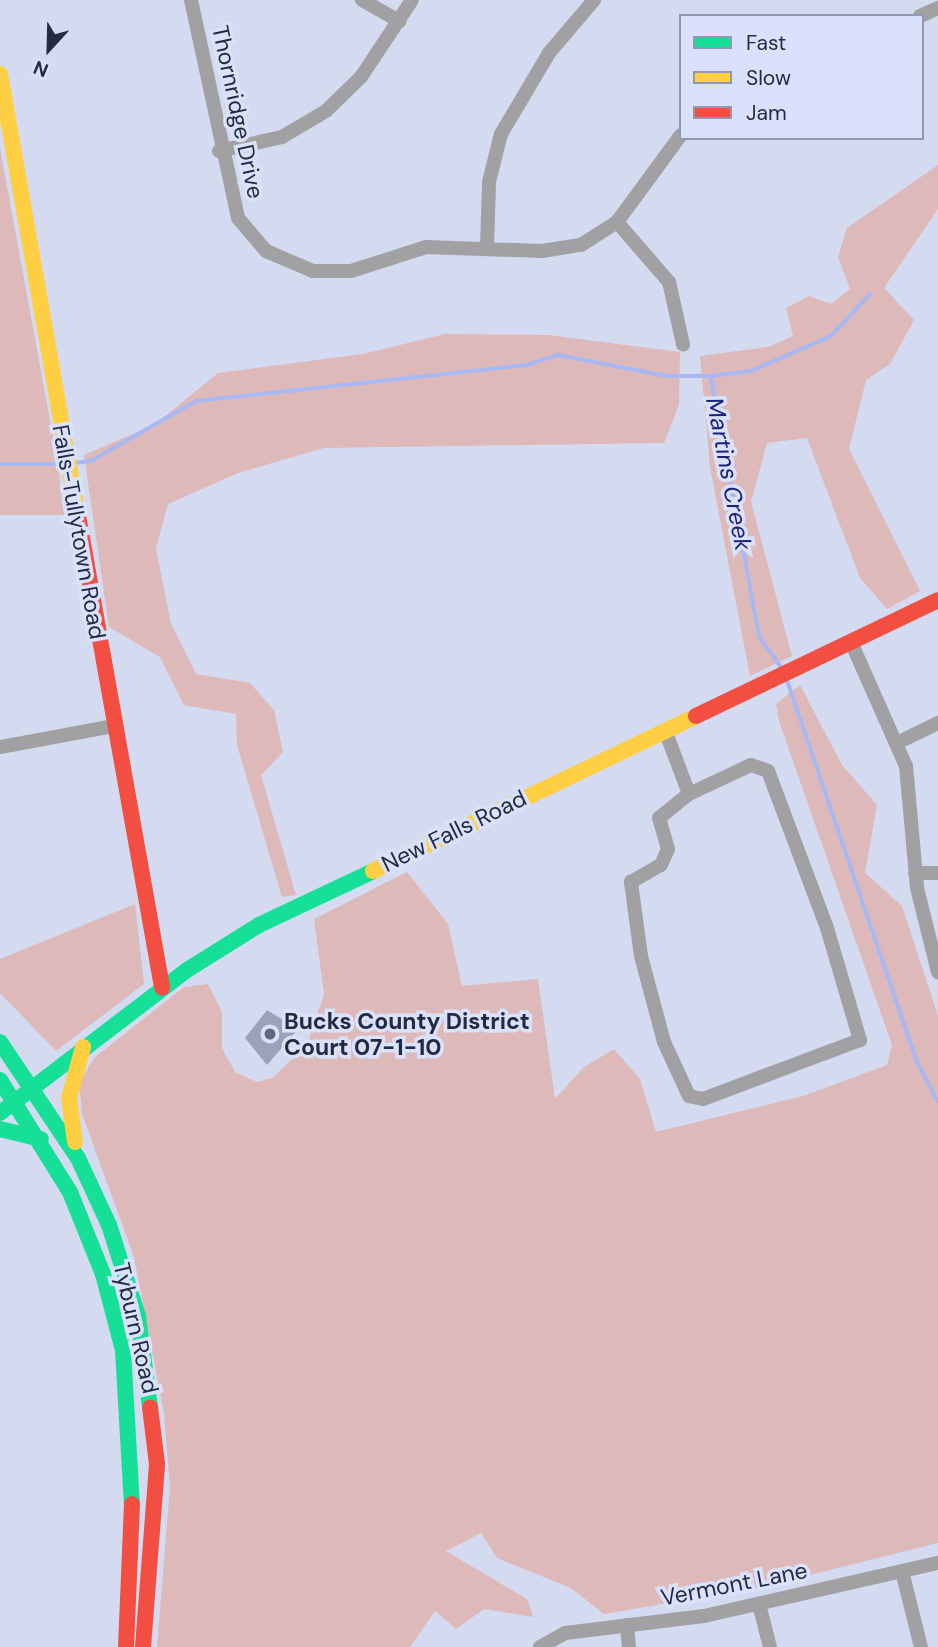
<!DOCTYPE html>
<html>
<head>
<meta charset="utf-8">
<style>
	body { margin:0 }
	#map { position:relative; width:938px; height:1647px; overflow:hidden; background:#d4daef; font-family:"DM Sans",sans-serif }
	div>[style] { position:absolute }
	[style*='--x'] { left:calc(var(--x)*1px); top:calc(var(--y)*1px); width:calc(var(--w)*1px); rotate:calc(var(--a)*1deg) }
	.green>* { inset:0; background:#deb9ba }
	.stream>* { height:3.5px; margin:-1.75px; padding:0 1.75px; transform-origin:1.75px; border-radius:1.75px; background:#a8b8f3 }
	.building>* { inset:0; background:#9ca2b9 }
	.street>* { height:14px; margin:-7px; padding:0 7px; transform-origin:7px; border-radius:7px; background:#a1a1a3 }
	.fast>* { height:16px; margin:-8px; padding:0 8px; transform-origin:8px; border-radius:8px; background:#16e098 }
	.slow>* { height:16px; margin:-8px; padding:0 8px; transform-origin:8px; border-radius:8px; background:#ffcf43 }
	.jam>* { height:16px; margin:-8px; padding:0 8px; transform-origin:8px; border-radius:8px; background:#f24e42 }
	.dots>* { width:19px; height:19px; translate:-50% -50%; box-sizing:border-box; border:4px solid #dae2fb; border-radius:50% }
	span { translate:-50% -50%; white-space:nowrap; text-align:center; line-height:1.15; -webkit-text-stroke:7px #dae2fb; paint-order:stroke }
	.street-label { font-size:23px; color:#242a42 }
	.poi-label { font-size:23px; color:#242a42; font-weight:700 }
	.left { translate:0 -50%; text-align:left }
	.water-label { font-size:24px; color:#1d2278; font-style:italic }
	.legend { position:absolute; left:679px; top:14px; width:245px; height:126px; box-sizing:border-box; background:#dae2fb; border:2px solid #9198b1; margin:0; padding:9px 12px; list-style:none; font-size:21px; color:#242a42 }
	.legend li { display:flex; align-items:center; gap:14px; height:35px }
	.legend b { width:35px; border:2px solid #9198b1 }
	.north { position:absolute; left:14px; top:14px; width:70px; height:70px; -webkit-text-stroke:5px #dae2fb; paint-order:stroke; rotate:202deg; font-size:19px; font-weight:700; line-height:28px; text-align:center; color:#242a42 }
	.north::after { content:''; display:block; margin:auto; width:24px; height:32px; background:#242a42; clip-path:polygon(50% 0,100% 100%,50% 72%,0 100%) }
</style>
</head>
<body>
<div id="map">
	<div class="green">
		<i style="clip-path:polygon(0 148px,58px 464px,64px 515px,0 515px)"></i>
		<i style="clip-path:polygon(938px 165px,938px 209px,884px 288px,914px 320px,890px 364px,866px 380px,849px 449px,920px 591px,887px 609px,860px 578px,807px 438px,767px 443px,751px 502px,792px 656px,750px 676px,710px 467px,700px 356px,768px 347px,793px 336px,786px 308px,809px 296px,831px 304px,850px 289px,838px 257px,847px 228px)"></i>
		<i style="clip-path:polygon(445px 334px,548px 335px,680px 352px,679px 405px,664px 443px,324px 448px,238px 473px,168px 504px,156px 549px,171px 624px,196px 674px,250px 683px,274px 710px,283px 752px,261px 775px,296px 895px,282px 897px,237px 745px,236px 714px,184px 705px,160px 657px,109px 627px,84px 455px,154px 425px,218px 373px,363px 354px)"></i>
		<i style="clip-path:polygon(800px 685px,842px 765px,877px 805px,865px 873px,902px 906px,938px 1016px,938px 1543px,762px 1587px,604px 1614px,571px 1588px,497px 1558px,481px 1533px,446px 1551px,527px 1599px,533px 1617px,484px 1609px,456px 1629px,435px 1611px,410px 1647px,157px 1647px,170px 1486px,164px 1413px,134px 1257px,82px 1114px,79px 1083px,94px 1058px,184px 987px,208px 984px,222px 1012px,222px 1048px,235px 1072px,257px 1082px,272px 1078px,307px 1045px,324px 994px,314px 919px,407px 872px,448px 924px,462px 986px,538px 979px,555px 1099px,584px 1067px,614px 1049px,640px 1079px,656px 1132px,803px 1096px,887px 1065px,892px 1045px,779px 721px,776px 704px)"></i>
		<i style="clip-path:polygon(135px 904px,144px 984px,56px 1051px,0 993px,0 959px)"></i>
	</div>
	<div class="stream">
		<i style="--x:711;--y:376;--w:40;--a:-7.1"></i>
		<i style="--x:751;--y:371;--w:87;--a:-23.6"></i>
		<i style="--x:831;--y:336;--w:57;--a:-47.1"></i>
		<i style="--x:76;--y:463;--w:15;--a:-8"></i>
		<i style="--x:91;--y:461;--w:121;--a:-29.7"></i>
		<i style="--x:196;--y:401;--w:333;--a:-6.2"></i>
		<i style="--x:527;--y:365;--w:33;--a:-18"></i>
		<i style="--x:558;--y:355;--w:111;--a:10.9"></i>
		<i style="--x:667;--y:376;--w:44;--a:0"></i>
		<i style="--x:711;--y:376;--w:266;--a:79.4"></i>
		<i style="--x:760;--y:637;--w:38;--a:55"></i>
		<i style="--x:0;--y:464;--w:61;--a:0"></i>
		<i style="--x:787;--y:679;--w:406;--a:71.2"></i>
		<i style="--x:918;--y:1063;--w:43;--a:62.2"></i>
	</div>
	<div class="building">
		<i style="clip-path:polygon(267px 1010px,298px 1029px,267px 1065px,245px 1038px)"></i>
	</div>
	<div class="street">
		<i style="--x:191;--y:0;--w:223;--a:77.8"></i>
		<i style="--x:238;--y:218;--w:43;--a:49.7"></i>
		<i style="--x:266;--y:251;--w:51;--a:23.1"></i>
		<i style="--x:313;--y:271;--w:38;--a:0"></i>
		<i style="--x:351;--y:271;--w:79;--a:-17.7"></i>
		<i style="--x:426;--y:247;--w:116;--a:2"></i>
		<i style="--x:542;--y:251;--w:39;--a:-9"></i>
		<i style="--x:581;--y:245;--w:43;--a:-32.6"></i>
		<i style="--x:617;--y:222;--w:108;--a:-53.7"></i>
		<i style="--x:362;--y:0;--w:43;--a:29.6"></i>
		<i style="--x:920;--y:16;--w:20;--a:-24"></i>
		<i style="--x:219;--y:151;--w:65;--a:-12.5"></i>
		<i style="--x:282;--y:137;--w:51;--a:-30.6"></i>
		<i style="--x:326;--y:111;--w:49;--a:-44.2"></i>
		<i style="--x:361;--y:77;--w:92;--a:-56.5"></i>
		<i style="--x:617;--y:222;--w:79;--a:49.1"></i>
		<i style="--x:669;--y:282;--w:64;--a:77.3"></i>
		<i style="--x:487;--y:247;--w:65;--a:-88.2"></i>
		<i style="--x:489;--y:182;--w:49;--a:-76"></i>
		<i style="--x:501;--y:134;--w:94;--a:-59.3"></i>
		<i style="--x:549;--y:53;--w:70;--a:-49.7"></i>
		<i style="--x:851;--y:642;--w:136;--a:66.1"></i>
		<i style="--x:906;--y:766;--w:122;--a:84.8"></i>
		<i style="--x:917;--y:888;--w:87;--a:76"></i>
		<i style="--x:665;--y:730;--w:68;--a:69.4"></i>
		<i style="--x:897;--y:743;--w:46;--a:-26"></i>
		<i style="--x:0;--y:747;--w:115;--a:-10.5"></i>
		<i style="--x:751;--y:765;--w:18;--a:19"></i>
		<i style="--x:768;--y:771;--w:168;--a:69.4"></i>
		<i style="--x:827;--y:928;--w:117;--a:73.6"></i>
		<i style="--x:860;--y:1040;--w:168;--a:159.4"></i>
		<i style="--x:703;--y:1099;--w:14;--a:-168"></i>
		<i style="--x:689;--y:1096;--w:60;--a:-114.8"></i>
		<i style="--x:664;--y:1042;--w:89;--a:-105"></i>
		<i style="--x:641;--y:956;--w:75;--a:-97.7"></i>
		<i style="--x:631;--y:882;--w:34;--a:-30"></i>
		<i style="--x:661;--y:865;--w:17;--a:-66"></i>
		<i style="--x:668;--y:849;--w:32;--a:-106"></i>
		<i style="--x:659;--y:818;--w:38;--a:-39"></i>
		<i style="--x:689;--y:794;--w:68;--a:-25.1"></i>
		<i style="--x:915;--y:873;--w:23;--a:0"></i>
		<i style="--x:902;--y:1571;--w:78;--a:76"></i>
		<i style="--x:759;--y:1604;--w:44;--a:75.7"></i>
		<i style="--x:627;--y:1625;--w:22;--a:85"></i>
		<i style="--x:540;--y:1647;--w:29;--a:-29"></i>
		<i style="--x:565;--y:1633;--w:140;--a:-7"></i>
		<i style="--x:704;--y:1616;--w:240;--a:-12.8"></i>
	</div>
	<div class="fast">
		<i style="--x:0;--y:1042;--w:140;--a:56.1"></i>
		<i style="--x:78;--y:1158;--w:74;--a:65.2"></i>
		<i style="--x:109;--y:1225;--w:96;--a:72.3"></i>
		<i style="--x:138;--y:1316;--w:92;--a:82.5"></i>
		<i style="--x:0;--y:1080;--w:132;--a:58"></i>
		<i style="--x:70;--y:1192;--w:88;--a:68.1"></i>
		<i style="--x:103;--y:1274;--w:79;--a:75.3"></i>
		<i style="--x:123;--y:1350;--w:154;--a:86.7"></i>
		<i style="--x:0;--y:1113;--w:235;--a:-37.4"></i>
		<i style="--x:187;--y:970;--w:85;--a:-32"></i>
		<i style="--x:259;--y:925;--w:126;--a:-25.3"></i>
		<i style="--x:0;--y:1129;--w:42;--a:13.7"></i>
	</div>
	<div class="slow">
		<i style="--x:0;--y:74;--w:454;--a:80"></i>
		<i style="--x:373;--y:871;--w:358;--a:-25.6"></i>
		<i style="--x:75;--y:1142;--w:44;--a:-97.8"></i>
		<i style="--x:69;--y:1098;--w:53;--a:-74.6"></i>
	</div>
	<div class="jam">
		<i style="--x:79;--y:521;--w:474;--a:79.9"></i>
		<i style="--x:696;--y:716;--w:268;--a:-25.6"></i>
		<i style="--x:126;--y:1647;--w:143;--a:-87.6"></i>
		<i style="--x:143;--y:1647;--w:184;--a:-85.6"></i>
		<i style="--x:157;--y:1464;--w:57;--a:-97"></i>
	</div>
	<div class="dots">
		<i style="left:270px;top:1034px;background:#62687f"></i>
	</div>
	<div class="street-label">
		<span style="left:238px;top:112px;rotate:78deg">Thornridge Drive</span>
		<span style="left:79px;top:532px;rotate:80deg">Falls-Tullytown Road</span>
		<span style="left:454px;top:831px;rotate:-26deg">New Falls Road</span>
		<span style="left:136px;top:1328px;rotate:77deg">Tyburn Road</span>
		<span style="left:734px;top:1584px;rotate:-11deg">Vermont Lane</span>
	</div>
	<div class="poi-label">
		<span class="left" style="left:284px;top:1034px">Bucks County District<br>Court 07-1-10</span>
	</div>
	<div class="water-label">
		<span style="left:729px;top:474px;rotate:79deg">Martins Creek</span>
	</div>
	<ul class="legend">
	<li><b style="height:9px;background:#16e098"></b>Fast</li>
	<li><b style="height:9px;background:#ffcf43"></b>Slow</li>
	<li><b style="height:9px;background:#f24e42"></b>Jam</li>
	</ul>
	<div class="north">N</div>
</div>
</body>
</html>
